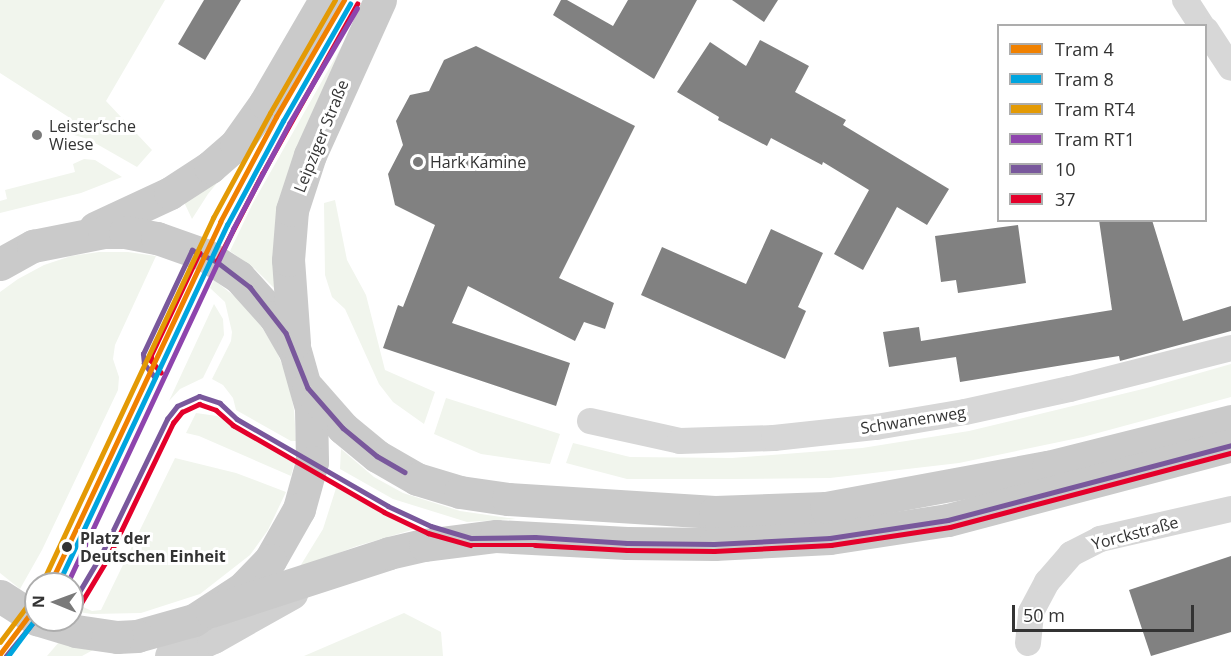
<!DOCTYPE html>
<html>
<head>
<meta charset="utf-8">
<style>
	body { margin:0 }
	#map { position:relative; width:1231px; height:656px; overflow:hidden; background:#fff; font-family:"Open Sans",sans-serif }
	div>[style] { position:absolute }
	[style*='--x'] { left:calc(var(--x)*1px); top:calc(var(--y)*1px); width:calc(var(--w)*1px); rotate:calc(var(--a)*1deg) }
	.green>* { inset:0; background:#f1f5ed }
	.building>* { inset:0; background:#818181 }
	.street>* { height:26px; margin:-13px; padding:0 13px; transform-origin:13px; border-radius:13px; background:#d7d7d7 }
	.secondary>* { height:33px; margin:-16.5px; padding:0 16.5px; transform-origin:16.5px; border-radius:16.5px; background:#d0d0d0 }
	.primary>* { height:33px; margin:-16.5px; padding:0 16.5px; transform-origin:16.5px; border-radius:16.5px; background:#cacaca }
	.bus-1>* { height:4.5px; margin:-2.25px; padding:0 2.25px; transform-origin:2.25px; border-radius:2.25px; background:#79589c }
	.bus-2>* { height:4.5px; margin:-2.25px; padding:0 2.25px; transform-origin:2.25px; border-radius:2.25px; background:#e4002b }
	.tram-1>* { height:4.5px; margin:-2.25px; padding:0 2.25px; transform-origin:2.25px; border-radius:2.25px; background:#f08100 }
	.tram-2>* { height:4.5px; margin:-2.25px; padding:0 2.25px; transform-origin:2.25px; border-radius:2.25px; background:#00a5df }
	.tram-3>* { height:4.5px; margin:-2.25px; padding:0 2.25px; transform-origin:2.25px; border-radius:2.25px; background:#e39a05 }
	.tram-4>* { height:4.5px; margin:-2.25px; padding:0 2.25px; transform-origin:2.25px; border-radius:2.25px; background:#8e44ad }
	.dots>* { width:16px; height:16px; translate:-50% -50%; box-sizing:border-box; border:3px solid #fff; border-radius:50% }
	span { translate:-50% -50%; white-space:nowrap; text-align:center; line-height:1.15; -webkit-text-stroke:6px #fff; paint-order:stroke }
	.poi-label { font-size:16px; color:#333 }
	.left { translate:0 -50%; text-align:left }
	.street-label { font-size:16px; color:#333 }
	.stop-label { font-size:16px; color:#333; font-weight:700 }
	.legend { position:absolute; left:997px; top:24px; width:210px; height:198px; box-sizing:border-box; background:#fff; border:2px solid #adadad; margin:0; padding:8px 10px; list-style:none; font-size:18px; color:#333 }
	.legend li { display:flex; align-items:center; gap:12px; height:30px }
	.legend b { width:30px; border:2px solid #adadad }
	.north { position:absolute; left:24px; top:572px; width:60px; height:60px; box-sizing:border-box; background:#fff; border:2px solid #adadad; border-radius:50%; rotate:271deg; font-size:16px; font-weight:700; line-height:24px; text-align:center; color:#333 }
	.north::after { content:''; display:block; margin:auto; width:21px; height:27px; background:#7a7a7a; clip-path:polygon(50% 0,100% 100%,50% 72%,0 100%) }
	.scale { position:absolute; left:1012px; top:605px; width:182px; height:27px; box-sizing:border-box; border:3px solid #333; border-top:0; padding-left:8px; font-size:18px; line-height:21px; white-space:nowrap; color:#333; -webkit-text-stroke:4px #fff; paint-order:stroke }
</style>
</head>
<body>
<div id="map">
	<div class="green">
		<i style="clip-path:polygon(0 0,165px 0,106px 101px,152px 150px,137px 167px,88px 139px,60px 131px,70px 118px,0 73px)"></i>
		<i style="clip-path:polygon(352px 28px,278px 292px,255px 269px,230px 251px,253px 203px)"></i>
		<i style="clip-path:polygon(84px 159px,95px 160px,122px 177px,81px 193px,0 213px,0 201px,7px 199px,5px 190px,75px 172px,73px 164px)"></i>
		<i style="clip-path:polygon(226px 172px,208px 194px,192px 219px,183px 200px)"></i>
		<i style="clip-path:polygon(335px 200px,347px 260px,366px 295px,385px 370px,435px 392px,424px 424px,393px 402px,379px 384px,345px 309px,332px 297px,325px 275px,324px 203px)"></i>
		<i style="clip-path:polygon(99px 252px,128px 252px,156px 256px,115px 345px,113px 359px,119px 377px,118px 390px,42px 550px,20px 589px,0 573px,0 292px,18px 279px,44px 265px,71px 256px)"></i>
		<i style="clip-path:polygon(214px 280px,238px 299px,259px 323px,276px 350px,288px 379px,294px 410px,296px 441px,291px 441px,236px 410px,233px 398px,223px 385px,212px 379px,231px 341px,232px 332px,225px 302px,210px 288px)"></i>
		<i style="clip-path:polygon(214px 304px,223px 319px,224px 335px,203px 378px,180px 389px,169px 401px)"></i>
		<i style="clip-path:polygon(1231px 364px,1231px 397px,1083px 437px,959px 463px,830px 478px,730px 479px,627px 479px,566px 463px,573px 443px,630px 457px,732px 458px,862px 448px,969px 431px,1147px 388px)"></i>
		<i style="clip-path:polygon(446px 398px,560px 434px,550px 464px,481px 454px,434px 434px)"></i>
		<i style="clip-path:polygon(196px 413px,217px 416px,295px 460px,291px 476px,199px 436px,186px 433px)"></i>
		<i style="clip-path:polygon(341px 449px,374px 477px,403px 493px,460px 511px,516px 519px,467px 522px,393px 499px,340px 469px)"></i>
		<i style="clip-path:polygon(175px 458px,236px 473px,286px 492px,268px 530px,250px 555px,200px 594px,141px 613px,92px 614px,78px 612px,81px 606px,92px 611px,101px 610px)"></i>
		<i style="clip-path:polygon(337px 485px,415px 529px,357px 546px,299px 568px,323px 529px)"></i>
		<i style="clip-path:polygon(404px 613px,441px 632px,443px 656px,304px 656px)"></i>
		<i style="clip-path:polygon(59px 642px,93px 650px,82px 656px,47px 656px)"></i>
	</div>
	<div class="building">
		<i style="clip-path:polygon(204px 0,241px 0,205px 60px,178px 44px)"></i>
		<i style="clip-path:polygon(561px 0,567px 0,613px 26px,628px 0,697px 0,654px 79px,553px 15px)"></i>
		<i style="clip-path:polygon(732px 0,778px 0,764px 22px)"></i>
		<i style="clip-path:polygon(760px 40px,809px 66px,795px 92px,846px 120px,843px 125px,949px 189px,927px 225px,897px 207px,863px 270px,834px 254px,869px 190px,823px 162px,822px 165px,771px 138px,767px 146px,718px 120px,719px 117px,677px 92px,710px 42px,746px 66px)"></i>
		<i style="clip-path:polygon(476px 46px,635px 126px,559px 278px,614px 303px,605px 329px,584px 322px,575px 341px,468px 286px,452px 323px,570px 363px,556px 406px,383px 348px,398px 305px,403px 307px,435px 225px,395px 205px,388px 174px,403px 145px,396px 121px,410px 95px,429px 91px,444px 60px)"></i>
		<i style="clip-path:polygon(1099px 220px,1152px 220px,1183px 321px,1231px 306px,1231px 331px,1120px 361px,1119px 356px,960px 382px,956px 357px,889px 367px,883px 332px,919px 327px,921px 341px,1112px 310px)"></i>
		<i style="clip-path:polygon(1018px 225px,1026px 283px,958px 293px,956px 280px,941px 282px,935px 236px)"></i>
		<i style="clip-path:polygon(771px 229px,823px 253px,798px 307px,806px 311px,785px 359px,641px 295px,662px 247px,746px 284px)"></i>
		<i style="clip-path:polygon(1231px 556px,1231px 632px,1151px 656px,1129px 590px)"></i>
	</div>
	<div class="street">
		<i style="--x:1185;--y:0;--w:31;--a:57"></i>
		<i style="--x:1206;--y:30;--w:45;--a:56.7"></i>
		<i style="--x:590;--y:421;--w:92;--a:12.5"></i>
		<i style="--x:680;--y:441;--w:94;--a:-1.8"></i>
		<i style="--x:774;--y:438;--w:103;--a:-6.2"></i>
		<i style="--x:876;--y:427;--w:90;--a:-9.6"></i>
		<i style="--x:965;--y:412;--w:107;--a:-12.4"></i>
		<i style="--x:1070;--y:389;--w:166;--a:-14.3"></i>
		<i style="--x:1028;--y:643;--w:31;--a:-84"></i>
		<i style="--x:1031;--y:612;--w:34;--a:-62"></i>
		<i style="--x:1047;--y:582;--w:37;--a:-49"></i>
		<i style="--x:1071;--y:554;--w:33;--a:-27"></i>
		<i style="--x:1100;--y:539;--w:134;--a:-12.9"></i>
	</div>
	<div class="secondary">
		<i style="--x:171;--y:656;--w:46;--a:-24.3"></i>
		<i style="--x:213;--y:637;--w:90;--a:-29.4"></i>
	</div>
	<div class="primary">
		<i style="--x:95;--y:228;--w:83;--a:-25"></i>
		<i style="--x:170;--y:193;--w:48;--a:-33"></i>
		<i style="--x:210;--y:167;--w:35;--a:-41"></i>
		<i style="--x:236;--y:144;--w:50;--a:-54.7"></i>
		<i style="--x:265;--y:103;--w:119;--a:-59.8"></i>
		<i style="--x:0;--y:264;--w:38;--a:-29"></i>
		<i style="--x:33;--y:246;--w:72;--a:-11.2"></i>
		<i style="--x:104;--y:232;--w:21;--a:0"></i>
		<i style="--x:125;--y:232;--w:33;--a:11"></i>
		<i style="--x:157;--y:238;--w:51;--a:19.5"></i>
		<i style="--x:205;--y:255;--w:40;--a:32.9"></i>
		<i style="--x:239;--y:277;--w:54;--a:48"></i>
		<i style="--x:275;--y:317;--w:39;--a:60"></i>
		<i style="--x:295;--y:351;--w:59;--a:74.3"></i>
		<i style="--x:311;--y:408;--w:54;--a:88.9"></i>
		<i style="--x:312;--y:462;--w:49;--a:105.5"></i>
		<i style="--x:299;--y:509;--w:59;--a:119.6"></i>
		<i style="--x:270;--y:560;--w:39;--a:134"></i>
		<i style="--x:243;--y:588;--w:59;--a:146.9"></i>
		<i style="--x:194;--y:620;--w:59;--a:164.3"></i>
		<i style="--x:137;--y:636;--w:20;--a:177"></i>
		<i style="--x:117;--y:637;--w:41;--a:-171.7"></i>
		<i style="--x:76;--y:631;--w:39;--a:-163"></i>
		<i style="--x:294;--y:343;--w:83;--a:-94.1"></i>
		<i style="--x:288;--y:260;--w:50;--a:-85.4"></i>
		<i style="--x:292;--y:210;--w:58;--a:-71.9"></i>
		<i style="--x:310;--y:155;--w:170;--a:-65.7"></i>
		<i style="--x:308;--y:388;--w:53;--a:48.8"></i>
		<i style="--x:343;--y:428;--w:44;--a:39.5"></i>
		<i style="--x:377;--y:456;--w:46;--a:29.9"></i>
		<i style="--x:417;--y:479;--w:45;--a:16.8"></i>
		<i style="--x:460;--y:492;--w:49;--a:8.3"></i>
		<i style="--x:508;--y:499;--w:207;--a:3.6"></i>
		<i style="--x:715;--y:512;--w:111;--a:-2.1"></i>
		<i style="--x:826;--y:508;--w:226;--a:-10.5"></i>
		<i style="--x:1048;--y:467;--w:189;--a:-14.1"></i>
		<i style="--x:0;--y:596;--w:43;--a:32.6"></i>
		<i style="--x:211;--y:611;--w:187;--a:-18"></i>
		<i style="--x:389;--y:553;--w:37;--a:-13"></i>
		<i style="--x:425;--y:545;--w:72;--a:-7.2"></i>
		<i style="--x:496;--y:536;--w:131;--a:3.1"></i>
		<i style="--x:627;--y:543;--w:87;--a:0.7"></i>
		<i style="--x:714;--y:544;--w:116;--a:-3"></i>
		<i style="--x:830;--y:538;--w:119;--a:-8.7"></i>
		<i style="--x:948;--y:520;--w:293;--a:-14.8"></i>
	</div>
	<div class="bus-1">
		<i style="--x:192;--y:250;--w:26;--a:25"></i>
		<i style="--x:216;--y:261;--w:43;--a:37.4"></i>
		<i style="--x:250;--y:287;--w:58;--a:52"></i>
		<i style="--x:286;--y:333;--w:59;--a:68.2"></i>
		<i style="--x:308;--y:388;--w:53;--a:48.8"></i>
		<i style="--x:343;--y:428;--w:44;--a:39.5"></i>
		<i style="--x:377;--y:456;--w:32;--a:30"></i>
		<i style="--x:155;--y:378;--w:18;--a:-128"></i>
		<i style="--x:144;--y:364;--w:10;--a:-96"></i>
		<i style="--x:143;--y:354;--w:115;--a:-64.8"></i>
		<i style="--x:72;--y:604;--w:57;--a:-59.4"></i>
		<i style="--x:101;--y:555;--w:151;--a:-64.1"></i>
		<i style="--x:167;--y:419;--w:16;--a:-52"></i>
		<i style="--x:177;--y:406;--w:24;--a:-24"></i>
		<i style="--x:199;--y:396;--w:22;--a:18"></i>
		<i style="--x:220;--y:403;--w:23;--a:43"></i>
		<i style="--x:237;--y:419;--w:174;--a:29.9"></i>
		<i style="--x:388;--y:506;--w:47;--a:24.9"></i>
		<i style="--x:431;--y:526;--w:42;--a:16.7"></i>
		<i style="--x:471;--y:538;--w:64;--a:-0.9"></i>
		<i style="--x:535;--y:537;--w:92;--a:3.7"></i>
		<i style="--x:627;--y:543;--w:87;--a:0.7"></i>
		<i style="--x:714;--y:544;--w:116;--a:-3"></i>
		<i style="--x:830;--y:538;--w:119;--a:-8.7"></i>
		<i style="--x:948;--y:520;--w:293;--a:-14.8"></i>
		<i style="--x:6;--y:656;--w:48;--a:-51"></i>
	</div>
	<div class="bus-2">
		<i style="--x:217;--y:261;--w:98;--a:-62.7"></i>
		<i style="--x:262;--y:174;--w:195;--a:-60.8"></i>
		<i style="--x:161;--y:373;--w:16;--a:-130"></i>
		<i style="--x:151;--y:361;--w:6;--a:-90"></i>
		<i style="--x:151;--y:355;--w:113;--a:-64.8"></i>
		<i style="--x:78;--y:608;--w:58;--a:-59"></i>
		<i style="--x:108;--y:558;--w:150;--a:-64.3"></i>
		<i style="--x:173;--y:423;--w:14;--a:-51"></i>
		<i style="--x:182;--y:412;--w:19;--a:-25"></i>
		<i style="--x:199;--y:404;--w:18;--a:19"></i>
		<i style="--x:216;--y:410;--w:23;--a:41"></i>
		<i style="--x:233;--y:425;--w:174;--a:29.9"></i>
		<i style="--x:384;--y:512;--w:49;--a:25.5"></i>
		<i style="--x:428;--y:533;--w:44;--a:15.9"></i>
		<i style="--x:470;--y:545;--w:65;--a:0"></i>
		<i style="--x:535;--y:545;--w:92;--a:3.1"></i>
		<i style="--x:627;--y:550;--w:87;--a:0.7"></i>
		<i style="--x:714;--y:551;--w:117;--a:-2.9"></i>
		<i style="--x:831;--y:545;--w:120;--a:-8.6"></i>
		<i style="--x:950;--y:527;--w:291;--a:-14.8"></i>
	</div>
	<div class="tram-1">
		<i style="--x:50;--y:584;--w:400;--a:-64.8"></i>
		<i style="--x:220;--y:222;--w:119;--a:-61.9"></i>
		<i style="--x:276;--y:117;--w:135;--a:-59.8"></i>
		<i style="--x:0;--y:654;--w:60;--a:-53.1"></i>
	</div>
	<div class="tram-2">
		<i style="--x:58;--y:584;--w:397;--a:-64.8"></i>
		<i style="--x:227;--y:225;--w:118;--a:-61.7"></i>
		<i style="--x:283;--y:121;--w:135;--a:-60.2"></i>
		<i style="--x:8;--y:656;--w:47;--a:-53.6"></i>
	</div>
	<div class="tram-3">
		<i style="--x:43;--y:581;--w:401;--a:-64.9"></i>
		<i style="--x:213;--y:218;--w:119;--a:-61.5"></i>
		<i style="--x:270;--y:113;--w:130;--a:-60.1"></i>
		<i style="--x:0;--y:642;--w:50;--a:-53.1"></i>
	</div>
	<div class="tram-4">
		<i style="--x:67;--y:584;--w:392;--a:-64.9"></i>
		<i style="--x:233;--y:229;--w:119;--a:-61.9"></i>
		<i style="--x:289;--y:124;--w:134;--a:-59.6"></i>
	</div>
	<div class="dots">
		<i style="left:37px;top:135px;background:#7a7a7a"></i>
		<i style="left:418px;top:162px;background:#7a7a7a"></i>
		<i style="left:67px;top:547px;background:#333"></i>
	</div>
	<div class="poi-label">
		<span class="left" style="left:49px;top:135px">Leister‘sche<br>Wiese</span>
		<span class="left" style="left:430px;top:162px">Hark Kamine</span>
	</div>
	<div class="street-label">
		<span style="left:321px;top:136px;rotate:-68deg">Leipziger Straße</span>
		<span style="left:913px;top:420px;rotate:-9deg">Schwanenweg</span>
		<span style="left:1135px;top:533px;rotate:-15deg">Yorckstraße</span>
	</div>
	<div class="stop-label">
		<span class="left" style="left:80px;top:547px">Platz der<br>Deutschen Einheit</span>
	</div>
	<ul class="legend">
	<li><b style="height:8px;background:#f08100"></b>Tram 4</li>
	<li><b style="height:8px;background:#00a5df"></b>Tram 8</li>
	<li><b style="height:8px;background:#e39a05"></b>Tram RT4</li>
	<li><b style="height:8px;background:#8e44ad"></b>Tram RT1</li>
	<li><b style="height:8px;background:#79589c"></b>10</li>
	<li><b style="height:8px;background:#e4002b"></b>37</li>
	</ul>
	<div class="north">N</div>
	<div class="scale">50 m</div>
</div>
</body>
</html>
